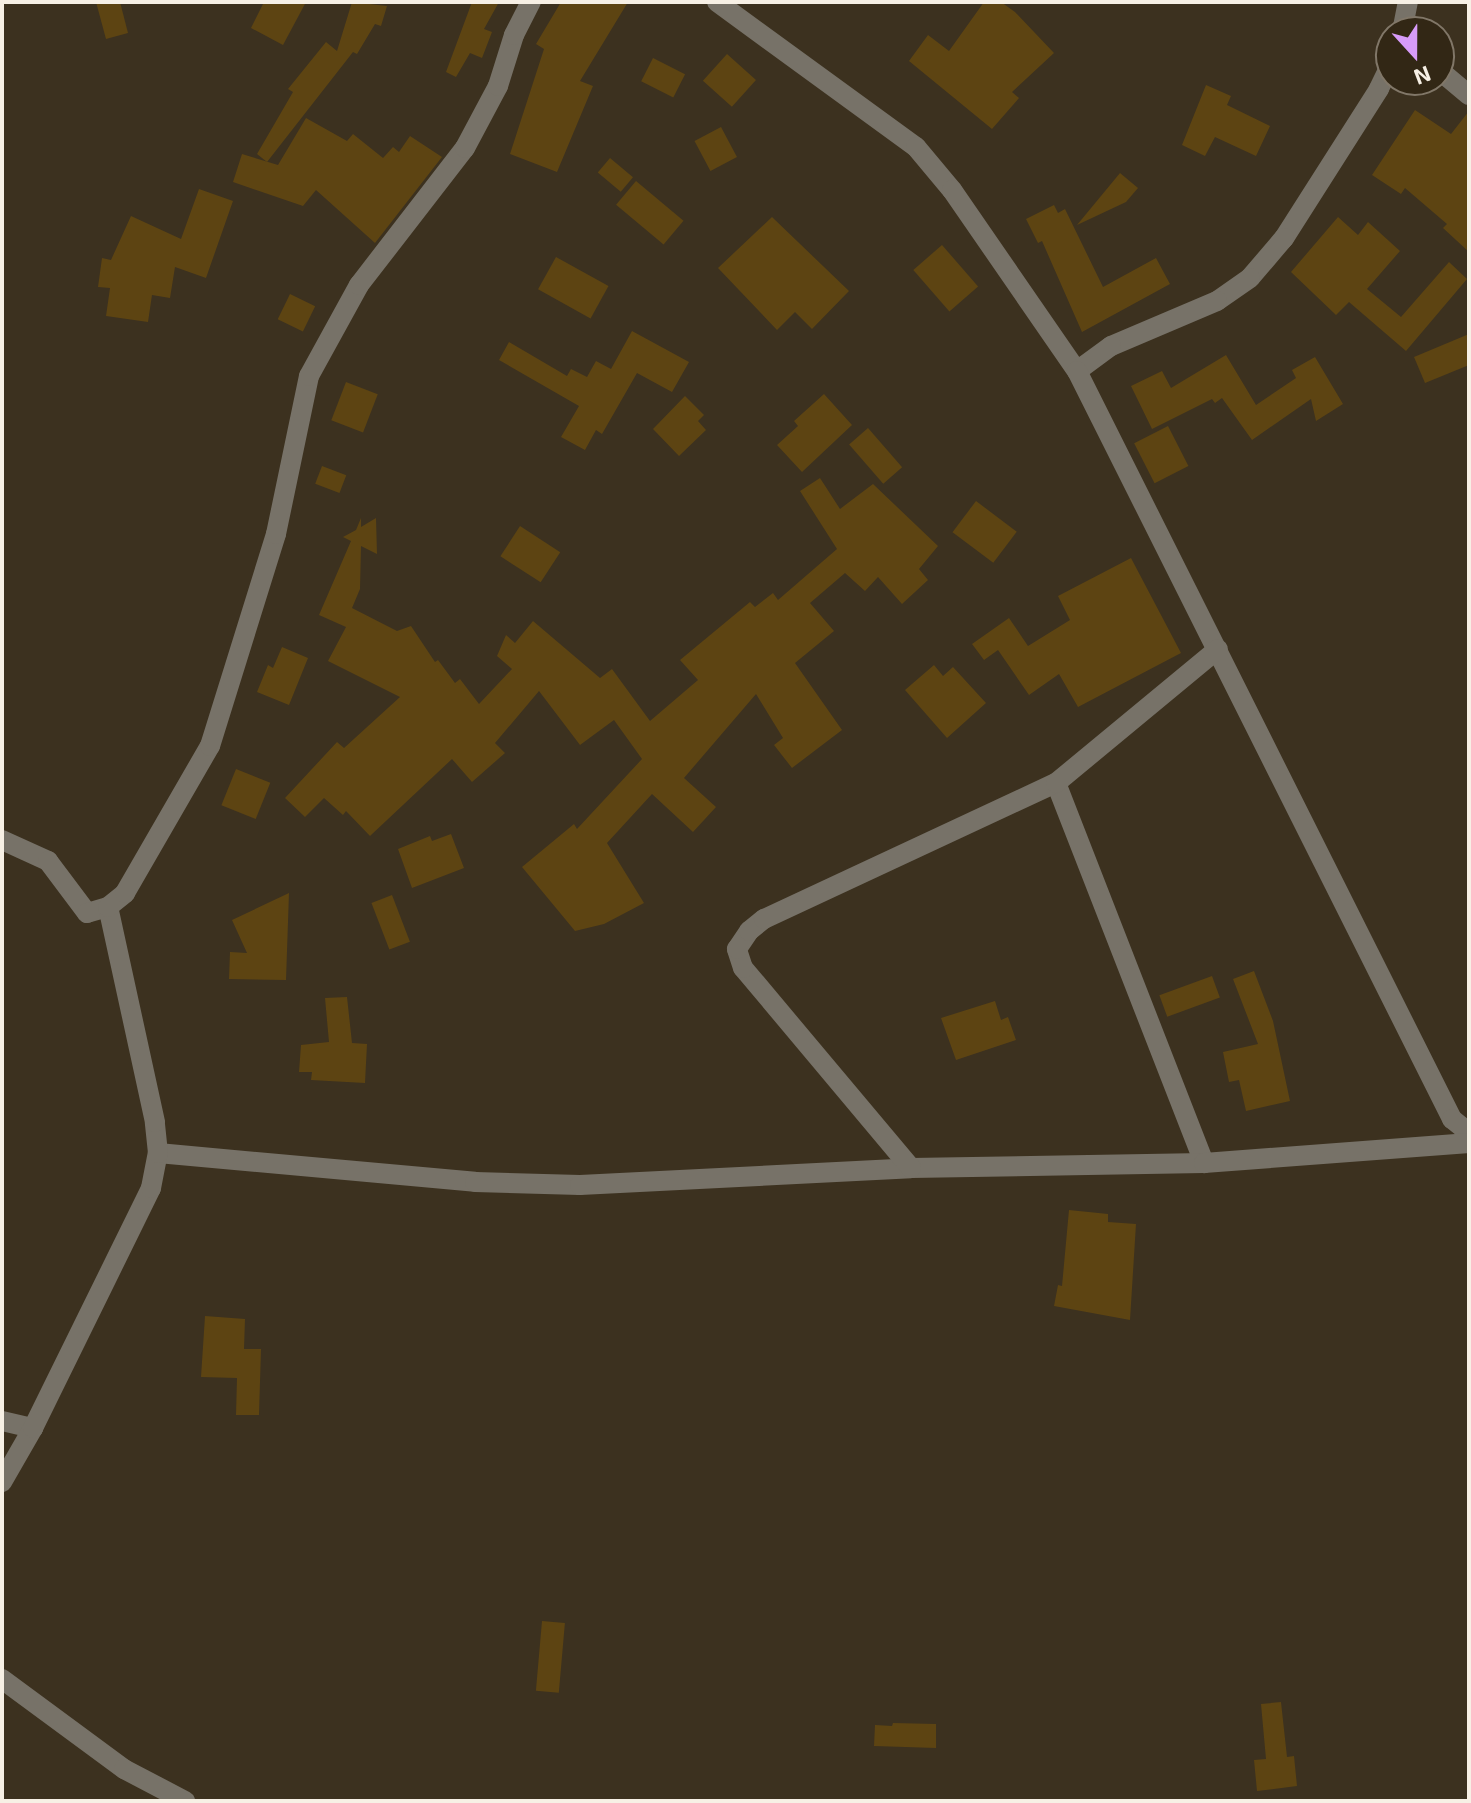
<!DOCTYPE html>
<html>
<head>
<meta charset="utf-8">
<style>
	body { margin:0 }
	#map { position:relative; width:1471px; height:1803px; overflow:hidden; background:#3c311f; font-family:"Exo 2",sans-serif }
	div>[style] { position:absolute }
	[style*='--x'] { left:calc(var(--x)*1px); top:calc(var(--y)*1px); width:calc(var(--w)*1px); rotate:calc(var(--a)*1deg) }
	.building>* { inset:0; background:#5d4412; transform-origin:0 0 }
	.minor>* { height:20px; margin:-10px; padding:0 10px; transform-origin:10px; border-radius:10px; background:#777268 }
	span { translate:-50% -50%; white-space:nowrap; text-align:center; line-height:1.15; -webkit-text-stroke:6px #322715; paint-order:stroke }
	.frame { position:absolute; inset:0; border:4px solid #f7f0e5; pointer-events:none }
	.north { position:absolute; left:1375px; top:16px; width:80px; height:80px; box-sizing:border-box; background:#322715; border:2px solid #817768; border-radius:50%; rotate:159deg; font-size:22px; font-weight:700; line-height:32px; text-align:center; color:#f7f0e5 }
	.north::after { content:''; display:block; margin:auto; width:28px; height:36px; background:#d79bf9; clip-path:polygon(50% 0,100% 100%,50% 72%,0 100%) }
</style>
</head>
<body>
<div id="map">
	<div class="building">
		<i style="clip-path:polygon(96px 2px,120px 2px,128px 33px,106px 39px)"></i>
		<i style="clip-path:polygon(264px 2px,306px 2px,283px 45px,251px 28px)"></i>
		<i style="clip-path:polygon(352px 2px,387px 6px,381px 26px,375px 24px,357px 54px,353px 52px,267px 162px,257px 154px,293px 92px,288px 89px,326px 42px,337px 51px)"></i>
		<i style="clip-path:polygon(472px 2px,499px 2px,484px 29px,492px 32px,482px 58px,470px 53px,456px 77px,446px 72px)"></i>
		<i style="clip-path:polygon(561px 2px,628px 2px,580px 81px,593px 86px,557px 172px,510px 154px,544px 49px,536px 44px)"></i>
		<i style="clip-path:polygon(984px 2px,1001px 2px,1015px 12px,1054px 53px,1012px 92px,1019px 98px,992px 129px,909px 61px,928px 35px,949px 51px)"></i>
		<i style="left:727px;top:54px;width:39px;height:36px;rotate:42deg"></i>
		<i style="left:653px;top:58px;width:36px;height:26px;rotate:27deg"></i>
		<i style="clip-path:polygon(1206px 85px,1231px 96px,1227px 105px,1270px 126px,1256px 156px,1215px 137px,1205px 156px,1182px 145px)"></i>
		<i style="clip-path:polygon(1415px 110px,1451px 134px,1469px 111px,1469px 252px,1443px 228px,1447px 224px,1405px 188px,1401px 194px,1372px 175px)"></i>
		<i style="clip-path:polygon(306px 118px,347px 141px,353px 134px,383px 158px,393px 147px,399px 152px,410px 136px,442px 157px,375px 243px,316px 190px,303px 206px,233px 182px,242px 154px,278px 165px)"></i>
		<i style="left:721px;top:127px;width:34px;height:30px;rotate:62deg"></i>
		<i style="left:610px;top:158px;width:30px;height:19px;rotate:40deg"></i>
		<i style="clip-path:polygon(1120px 173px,1138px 188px,1126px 202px,1077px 225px)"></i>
		<i style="left:636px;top:181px;width:62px;height:31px;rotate:40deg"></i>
		<i style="clip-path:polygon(199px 189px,233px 201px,206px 278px,175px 267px,170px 298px,152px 295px,148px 322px,106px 316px,110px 288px,98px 287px,102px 258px,111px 260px,131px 216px,181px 239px)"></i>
		<i style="clip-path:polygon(1054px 205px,1058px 213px,1065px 209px,1103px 287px,1156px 258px,1170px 284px,1082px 332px,1042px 241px,1038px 243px,1026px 219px)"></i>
		<i style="clip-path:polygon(772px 217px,849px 291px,812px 329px,795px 312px,777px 330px,718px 268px)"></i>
		<i style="clip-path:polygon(1338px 217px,1358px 235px,1368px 222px,1400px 251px,1367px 289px,1401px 317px,1449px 262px,1467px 279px,1406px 351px,1349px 302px,1336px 315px,1291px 272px)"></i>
		<i style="left:942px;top:245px;width:55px;height:38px;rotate:49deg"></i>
		<i style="left:556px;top:257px;width:60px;height:37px;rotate:29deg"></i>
		<i style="left:290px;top:294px;width:28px;height:28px;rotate:26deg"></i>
		<i style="clip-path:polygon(632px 331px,689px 362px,672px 392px,637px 373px,602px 434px,596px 430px,585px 450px,561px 437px,579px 406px,499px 360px,509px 342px,567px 376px,571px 369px,587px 377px,596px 361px,611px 369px)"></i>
		<i style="clip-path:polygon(1469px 334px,1469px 365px,1425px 383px,1414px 357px)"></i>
		<i style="clip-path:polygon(1226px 355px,1256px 405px,1296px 378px,1292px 370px,1315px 357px,1343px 404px,1316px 421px,1311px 399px,1252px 440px,1222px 398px,1215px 403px,1212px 399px,1152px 429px,1131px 386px,1162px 371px,1171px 388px)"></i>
		<i style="left:346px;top:382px;width:34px;height:41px;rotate:21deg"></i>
		<i style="clip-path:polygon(824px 394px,852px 425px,802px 472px,777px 445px,798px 426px,794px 421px)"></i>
		<i style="clip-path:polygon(685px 396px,704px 415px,698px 421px,706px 430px,679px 456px,653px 429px)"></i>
		<i style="left:1168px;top:426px;width:45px;height:38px;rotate:63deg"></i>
		<i style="left:868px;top:428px;width:52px;height:25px;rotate:49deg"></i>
		<i style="left:322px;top:466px;width:26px;height:19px;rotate:21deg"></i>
		<i style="clip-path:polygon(820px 478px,840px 509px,873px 484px,938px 546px,919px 569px,928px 580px,902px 604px,878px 577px,865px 591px,845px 573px,810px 603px,834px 631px,795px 663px,842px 730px,792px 768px,774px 745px,783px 738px,756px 694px,684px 778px,716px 807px,693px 832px,652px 794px,607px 843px,644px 903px,604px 924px,575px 931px,522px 867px,574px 824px,577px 829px,642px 759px,614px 720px,580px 745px,539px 691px,495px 743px,505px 753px,472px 782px,452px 759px,370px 836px,346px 811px,343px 815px,324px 798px,305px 817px,285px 798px,337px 742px,344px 748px,400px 697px,328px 661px,346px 627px,319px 615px,351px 541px,343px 537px,356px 530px,361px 518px,361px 527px,376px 518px,377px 554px,361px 546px,360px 589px,352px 608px,397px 631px,411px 626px,435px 662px,438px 660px,455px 683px,460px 679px,479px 704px,512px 669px,497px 656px,506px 635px,515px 643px,533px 621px,600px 678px,612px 669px,650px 721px,698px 680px,680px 660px,750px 602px,755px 607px,773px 593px,778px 600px,837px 549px,800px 491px)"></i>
		<i style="left:976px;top:501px;width:51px;height:39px;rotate:37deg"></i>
		<i style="left:520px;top:526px;width:48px;height:36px;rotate:33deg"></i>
		<i style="clip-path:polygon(1131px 558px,1181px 653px,1078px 707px,1059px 674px,1029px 695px,998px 650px,984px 660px,972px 644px,1009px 618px,1028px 646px,1070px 620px,1058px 596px)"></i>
		<i style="clip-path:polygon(282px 647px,308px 658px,289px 705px,257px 692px,268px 665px,273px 668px)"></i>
		<i style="clip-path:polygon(934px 665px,943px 676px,953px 667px,986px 703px,947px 738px,905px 690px)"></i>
		<i style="left:236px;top:769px;width:37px;height:39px;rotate:22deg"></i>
		<i style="clip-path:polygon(451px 834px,464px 868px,412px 888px,398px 849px,430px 836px,432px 841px)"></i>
		<i style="clip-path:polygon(289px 893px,286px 980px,229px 979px,230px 952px,247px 953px,232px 920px)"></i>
		<i style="left:392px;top:895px;width:50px;height:22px;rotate:69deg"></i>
		<i style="clip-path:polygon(1254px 971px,1273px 1021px,1290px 1101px,1246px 1111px,1239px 1080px,1229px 1082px,1223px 1052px,1258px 1044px,1233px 979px)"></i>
		<i style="left:1212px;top:976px;width:23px;height:56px;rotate:70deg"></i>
		<i style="clip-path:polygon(347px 997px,352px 1043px,367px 1044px,365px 1083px,311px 1080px,312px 1072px,299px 1072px,301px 1045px,329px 1042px,325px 998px)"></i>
		<i style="clip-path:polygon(995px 1001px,1001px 1020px,1008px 1017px,1016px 1040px,956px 1060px,941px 1018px)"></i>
		<i style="clip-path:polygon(1069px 1210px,1108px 1214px,1108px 1222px,1136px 1224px,1130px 1320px,1054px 1306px,1058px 1285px,1062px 1286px)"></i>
		<i style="clip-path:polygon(205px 1316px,245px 1319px,244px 1349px,261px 1349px,259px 1415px,236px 1415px,237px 1378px,201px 1377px)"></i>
		<i style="left:542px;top:1621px;width:23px;height:70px;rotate:5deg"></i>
		<i style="clip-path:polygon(1281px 1702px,1287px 1757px,1294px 1756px,1297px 1786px,1257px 1791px,1254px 1760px,1266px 1759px,1261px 1704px)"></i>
		<i style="clip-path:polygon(893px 1723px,936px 1724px,936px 1748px,874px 1746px,875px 1725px,892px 1726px)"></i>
	</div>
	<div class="minor">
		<i style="--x:717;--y:2;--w:246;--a:36.1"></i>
		<i style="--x:916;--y:147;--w:56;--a:50.1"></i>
		<i style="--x:952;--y:190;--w:220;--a:55.4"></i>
		<i style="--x:1402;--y:32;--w:31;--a:-79"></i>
		<i style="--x:1391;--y:64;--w:28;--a:116"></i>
		<i style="--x:1379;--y:89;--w:177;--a:122.5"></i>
		<i style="--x:1284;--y:238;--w:52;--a:130.4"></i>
		<i style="--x:1250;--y:278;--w:40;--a:145.1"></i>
		<i style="--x:1217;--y:301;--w:115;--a:157"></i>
		<i style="--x:1111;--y:346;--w:42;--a:143.7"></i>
		<i style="--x:1077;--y:371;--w:837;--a:63.37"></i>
		<i style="--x:1452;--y:1119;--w:22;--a:39"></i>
		<i style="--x:1439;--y:70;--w:39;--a:40"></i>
		<i style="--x:1056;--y:783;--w:408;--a:68.7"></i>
		<i style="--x:2;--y:840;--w:51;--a:24.5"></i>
		<i style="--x:48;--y:861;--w:65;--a:53.1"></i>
		<i style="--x:87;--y:913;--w:22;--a:-16"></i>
		<i style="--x:158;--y:1153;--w:318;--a:5.2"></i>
		<i style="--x:475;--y:1182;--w:105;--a:1.6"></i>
		<i style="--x:580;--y:1185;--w:331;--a:-2.9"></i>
		<i style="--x:911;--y:1168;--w:293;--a:-1"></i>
		<i style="--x:1204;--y:1163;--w:266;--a:-4.3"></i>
		<i style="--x:911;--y:1168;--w:261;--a:-130"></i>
		<i style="--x:743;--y:968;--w:20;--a:-108"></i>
		<i style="--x:737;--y:949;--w:22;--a:-56"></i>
		<i style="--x:749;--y:931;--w:19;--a:-39"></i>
		<i style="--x:764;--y:919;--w:322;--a:-25"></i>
		<i style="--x:1056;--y:783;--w:210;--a:-39.6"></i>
		<i style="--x:2;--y:1421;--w:32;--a:13"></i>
		<i style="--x:2;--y:1482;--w:62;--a:-60.1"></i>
		<i style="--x:33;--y:1428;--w:267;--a:-63.8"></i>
		<i style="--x:151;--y:1188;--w:36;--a:-79"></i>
		<i style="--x:158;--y:1153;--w:31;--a:-96"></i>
		<i style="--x:155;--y:1122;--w:220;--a:-102.3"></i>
		<i style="--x:108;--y:907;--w:22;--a:-39"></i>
		<i style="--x:125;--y:893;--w:170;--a:-60"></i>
		<i style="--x:210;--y:746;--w:222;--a:-72.7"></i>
		<i style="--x:276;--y:534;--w:161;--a:-78.2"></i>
		<i style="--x:309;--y:376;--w:104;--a:-61.2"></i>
		<i style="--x:359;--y:285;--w:173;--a:-52.3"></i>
		<i style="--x:465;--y:148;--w:70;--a:-62"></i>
		<i style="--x:498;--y:86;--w:53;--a:-72.6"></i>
		<i style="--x:514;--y:35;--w:37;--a:-63"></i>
		<i style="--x:2;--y:1679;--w:152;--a:36.4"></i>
		<i style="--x:124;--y:1769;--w:69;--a:27.7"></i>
	</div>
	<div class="frame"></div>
	<div class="north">N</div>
</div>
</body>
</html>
